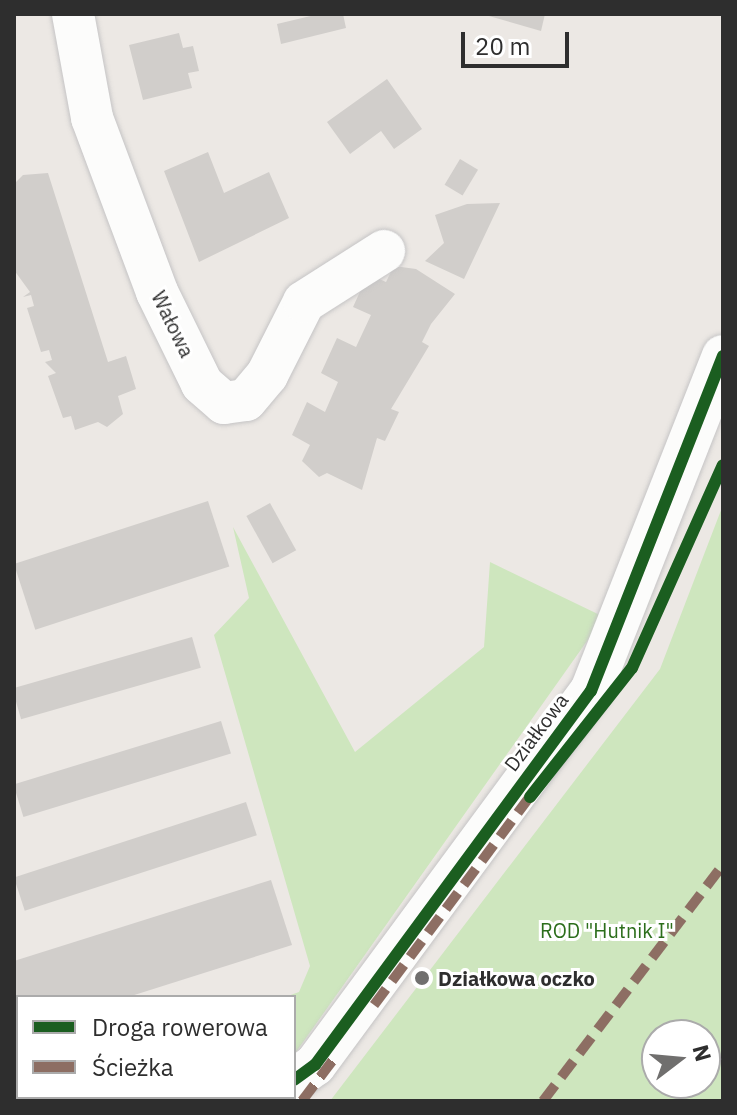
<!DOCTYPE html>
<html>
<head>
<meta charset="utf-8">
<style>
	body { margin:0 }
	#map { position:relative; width:737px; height:1115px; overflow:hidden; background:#ece8e4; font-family:"IBM Plex Sans",sans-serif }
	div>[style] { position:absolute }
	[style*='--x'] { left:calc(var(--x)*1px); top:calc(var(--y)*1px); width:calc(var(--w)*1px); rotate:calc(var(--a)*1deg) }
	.green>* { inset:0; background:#cee6be }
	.building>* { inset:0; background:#d1cecb; transform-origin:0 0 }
	.roads { filter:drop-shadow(0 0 2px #c5c4c5) drop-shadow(0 0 2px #c5c4c5) }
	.street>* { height:42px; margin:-21px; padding:0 21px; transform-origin:21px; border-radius:21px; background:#fcfcfb }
	.quiet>* { height:10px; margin-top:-5px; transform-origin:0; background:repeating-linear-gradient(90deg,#8d6e63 0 20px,transparent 0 30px) }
	.cycleway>* { height:12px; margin:-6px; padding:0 6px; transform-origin:6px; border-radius:6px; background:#1b5e20 }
	.dots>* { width:22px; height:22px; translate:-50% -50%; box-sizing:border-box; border:4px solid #fff; border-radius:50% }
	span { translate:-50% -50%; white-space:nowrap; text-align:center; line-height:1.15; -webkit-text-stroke:6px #fff; paint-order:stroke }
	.street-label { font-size:20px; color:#2e2e2e }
	.park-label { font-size:20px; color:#2c6e1b }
	.poi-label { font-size:20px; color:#2e2e2e; font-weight:700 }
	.left { translate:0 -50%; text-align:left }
	.frame { position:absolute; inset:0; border:16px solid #2e2e2e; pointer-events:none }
	.legend { position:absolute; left:16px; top:995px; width:280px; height:104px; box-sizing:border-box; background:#fff; border:2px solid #ababab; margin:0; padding:10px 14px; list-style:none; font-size:24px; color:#2e2e2e }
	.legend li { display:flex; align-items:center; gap:16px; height:40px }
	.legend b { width:40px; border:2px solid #ababab }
	.north { position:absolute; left:641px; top:1019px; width:80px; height:80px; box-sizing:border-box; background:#fff; border:2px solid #ababab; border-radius:50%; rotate:74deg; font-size:22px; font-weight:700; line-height:32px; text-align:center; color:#2e2e2e }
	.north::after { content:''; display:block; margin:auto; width:28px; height:36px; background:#706f6e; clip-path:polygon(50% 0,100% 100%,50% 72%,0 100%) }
	.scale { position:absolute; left:461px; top:32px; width:108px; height:36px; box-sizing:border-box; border:4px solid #2e2e2e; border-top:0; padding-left:10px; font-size:24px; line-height:28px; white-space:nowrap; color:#2e2e2e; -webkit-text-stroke:6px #fff; paint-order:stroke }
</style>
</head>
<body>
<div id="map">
	<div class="green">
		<i style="clip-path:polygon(evenodd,723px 505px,723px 1101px,330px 1101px,660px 669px,723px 505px,657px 1035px,705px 1035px,705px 1083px,657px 1083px,657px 1035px)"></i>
		<i style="clip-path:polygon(233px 527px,355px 752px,484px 647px,490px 562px,604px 617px,294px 1055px,294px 997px,285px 997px,299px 992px,310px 966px,214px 635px,249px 598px)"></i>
	</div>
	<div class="building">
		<i style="clip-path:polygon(319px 14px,343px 14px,346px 28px,281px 44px,277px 24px)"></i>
		<i style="clip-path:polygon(482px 14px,545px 14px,541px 31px)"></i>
		<i style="clip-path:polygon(179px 33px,183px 48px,193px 46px,199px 71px,188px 73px,192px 88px,143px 100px,129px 45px)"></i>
		<i style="clip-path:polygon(387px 79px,422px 129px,394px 149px,381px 131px,350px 154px,327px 122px)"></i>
		<i style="clip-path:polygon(208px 152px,224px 193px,269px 172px,289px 218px,199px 262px,164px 171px)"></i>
		<i style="left:460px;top:159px;width:21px;height:30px;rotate:31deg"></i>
		<i style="clip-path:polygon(48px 173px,108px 362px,126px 356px,136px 389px,118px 396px,123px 414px,107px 427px,98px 422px,75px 430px,71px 416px,63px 418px,48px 376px,56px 373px,45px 362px,52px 360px,49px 350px,41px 352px,27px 308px,34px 306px,31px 295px,23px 297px,30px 292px,14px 270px,14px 184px,23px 175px)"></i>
		<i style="clip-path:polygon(500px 203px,464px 279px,425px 261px,444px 243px,435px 215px,467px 204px)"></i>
		<i style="clip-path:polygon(394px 266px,416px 269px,455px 294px,431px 324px,422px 342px,429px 346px,391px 409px,399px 412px,385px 441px,377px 438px,362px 490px,327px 473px,319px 477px,302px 461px,310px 445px,292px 435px,307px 402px,325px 412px,338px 382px,321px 373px,337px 338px,356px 347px,363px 332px,371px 315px,353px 307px,368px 274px,386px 282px)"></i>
		<i style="left:208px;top:501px;width:69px;height:204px;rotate:72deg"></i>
		<i style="left:270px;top:503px;width:54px;height:27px;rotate:61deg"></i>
		<i style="left:192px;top:637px;width:32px;height:187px;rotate:74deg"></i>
		<i style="left:221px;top:721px;width:34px;height:217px;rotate:73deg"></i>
		<i style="left:246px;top:802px;width:35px;height:244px;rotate:72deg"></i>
		<i style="clip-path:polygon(271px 880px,292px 945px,128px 997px,14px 997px,14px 961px)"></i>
	</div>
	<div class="roads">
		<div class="street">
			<i style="--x:73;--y:14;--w:106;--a:79.6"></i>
			<i style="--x:92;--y:118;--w:186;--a:69.5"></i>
			<i style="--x:157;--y:292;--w:102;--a:63.9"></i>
			<i style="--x:202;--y:384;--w:29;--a:41"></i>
			<i style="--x:224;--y:403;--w:22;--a:-8"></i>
			<i style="--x:246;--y:400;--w:33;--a:-50"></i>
			<i style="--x:267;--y:375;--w:82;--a:-63.1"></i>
			<i style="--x:304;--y:302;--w:95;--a:-32.5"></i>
			<i style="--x:294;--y:1080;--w:26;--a:-36"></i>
			<i style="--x:315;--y:1065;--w:465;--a:-53.6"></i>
			<i style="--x:591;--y:691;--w:360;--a:-68.5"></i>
			<i style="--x:14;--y:1084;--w:4;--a:14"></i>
			<i style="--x:144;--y:1097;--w:41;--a:5.6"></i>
			<i style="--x:248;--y:1101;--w:14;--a:-17"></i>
		</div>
	</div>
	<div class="quiet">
		<i style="--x:374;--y:1005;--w:269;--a:-53.2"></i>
		<i style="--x:302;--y:1101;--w:51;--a:-52.9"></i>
		<i style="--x:543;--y:1101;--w:297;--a:-52.7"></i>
	</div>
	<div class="cycleway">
		<i style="--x:530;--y:797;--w:164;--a:-51.7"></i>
		<i style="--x:632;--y:668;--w:222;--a:-65.9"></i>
		<i style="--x:294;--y:1080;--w:26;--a:-36"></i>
		<i style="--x:315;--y:1065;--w:465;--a:-53.6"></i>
		<i style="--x:591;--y:691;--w:360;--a:-68.5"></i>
	</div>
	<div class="dots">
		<i style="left:422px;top:978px;background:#706f6e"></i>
	</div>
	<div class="street-label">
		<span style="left:173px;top:324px;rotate:64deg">Wałowa</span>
		<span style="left:536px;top:732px;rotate:-53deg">Działkowa</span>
	</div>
	<div class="park-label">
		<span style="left:607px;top:930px">ROD "Hutnik I"</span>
	</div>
	<div class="poi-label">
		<span class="left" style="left:438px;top:978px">Działkowa oczko</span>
	</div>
	<div class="frame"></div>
	<ul class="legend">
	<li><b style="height:10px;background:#1b5e20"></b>Droga rowerowa</li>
	<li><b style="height:10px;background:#8d6e63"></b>Ścieżka</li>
	</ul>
	<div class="north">N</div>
	<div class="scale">20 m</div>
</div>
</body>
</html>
